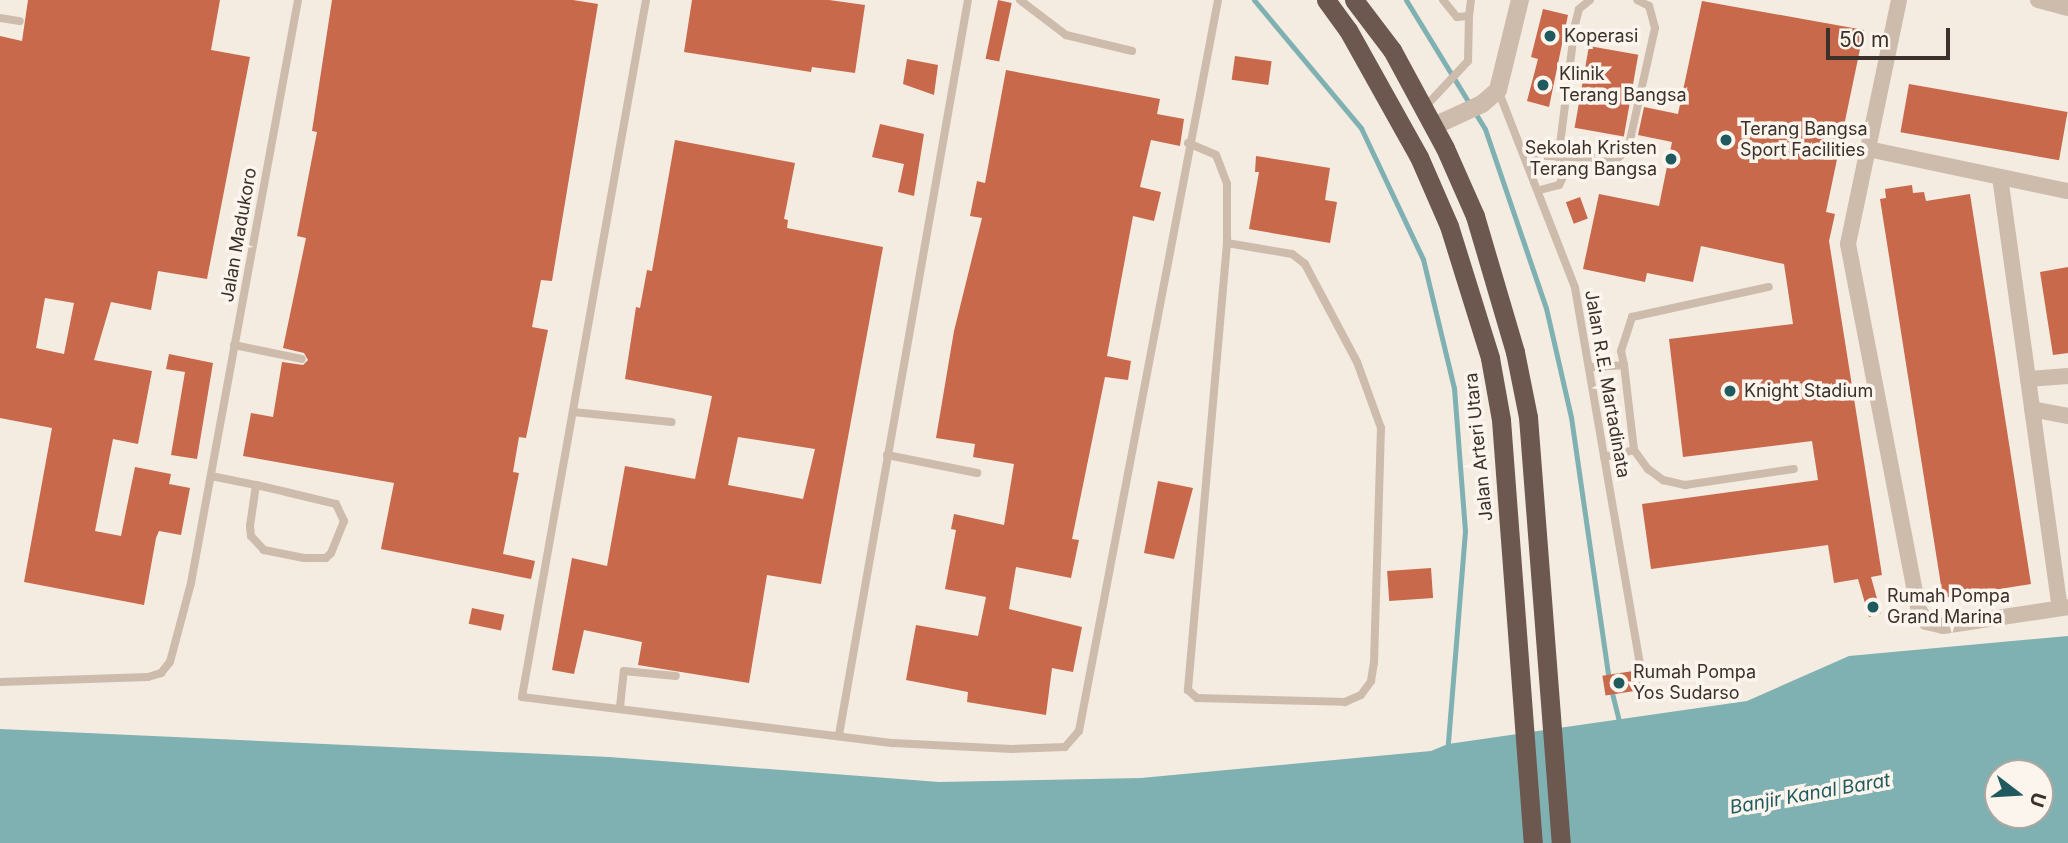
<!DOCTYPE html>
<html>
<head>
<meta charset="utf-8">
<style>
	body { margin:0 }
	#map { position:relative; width:2068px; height:843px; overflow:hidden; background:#f4ebe1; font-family:Inter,sans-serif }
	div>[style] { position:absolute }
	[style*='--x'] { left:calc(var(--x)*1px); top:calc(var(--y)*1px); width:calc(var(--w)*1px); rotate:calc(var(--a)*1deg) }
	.water>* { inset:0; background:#7fb0b2 }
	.stream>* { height:5px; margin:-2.5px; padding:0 2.5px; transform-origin:2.5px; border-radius:2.5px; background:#7fb0b2 }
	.building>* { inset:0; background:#c8694b; transform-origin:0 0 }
	.service>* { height:8px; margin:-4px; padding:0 4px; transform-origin:4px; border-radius:4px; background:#cdbbac }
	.minor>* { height:16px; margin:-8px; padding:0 8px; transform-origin:8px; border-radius:8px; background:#cdbbac }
	.tertiary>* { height:18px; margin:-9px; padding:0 9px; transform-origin:9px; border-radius:9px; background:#cdbbac }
	.trunk>* { height:19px; margin:-9.5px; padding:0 9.5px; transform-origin:9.5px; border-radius:9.5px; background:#6c584f }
	.dots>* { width:19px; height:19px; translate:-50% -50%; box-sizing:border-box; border:4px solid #fbf5ee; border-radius:50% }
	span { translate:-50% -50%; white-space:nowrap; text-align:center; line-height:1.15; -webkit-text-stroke:7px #fbf5ee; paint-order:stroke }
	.poi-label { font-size:18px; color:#3b302b }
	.left { translate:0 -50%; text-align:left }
	.right { translate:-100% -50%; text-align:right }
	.street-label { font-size:18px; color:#3b302b }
	.water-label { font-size:19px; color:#1f5a5e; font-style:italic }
	.north { position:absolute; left:1984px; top:759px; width:70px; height:70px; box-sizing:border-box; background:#fbf5ee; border:2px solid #aea6a0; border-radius:50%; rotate:107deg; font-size:19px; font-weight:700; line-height:28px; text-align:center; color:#3b302b }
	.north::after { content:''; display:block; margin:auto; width:24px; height:32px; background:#1f5a5e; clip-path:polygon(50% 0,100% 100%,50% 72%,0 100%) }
	.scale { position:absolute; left:1826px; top:28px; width:124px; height:32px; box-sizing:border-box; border:4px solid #3b302b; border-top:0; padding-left:9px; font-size:21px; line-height:24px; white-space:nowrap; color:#3b302b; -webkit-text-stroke:5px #fbf5ee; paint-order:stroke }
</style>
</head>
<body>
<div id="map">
	<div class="water">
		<i style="clip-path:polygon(evenodd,2068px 636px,2068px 843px,0 843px,0 729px,609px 757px,939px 782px,1141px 778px,1431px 751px,1448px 744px,1747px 701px,1849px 656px,2068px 636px,1998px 773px,2040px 773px,2040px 815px,1998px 815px,1998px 773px)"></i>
	</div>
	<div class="stream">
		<i style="--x:1254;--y:0;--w:167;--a:50.1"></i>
		<i style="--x:1361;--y:128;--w:145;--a:64.7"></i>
		<i style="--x:1423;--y:259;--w:133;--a:76.5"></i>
		<i style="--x:1454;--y:388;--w:143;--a:85.6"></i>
		<i style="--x:1465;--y:531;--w:214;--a:94.6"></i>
		<i style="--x:1406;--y:0;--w:151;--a:58.5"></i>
		<i style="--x:1485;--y:129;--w:189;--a:71.2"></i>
		<i style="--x:1546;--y:308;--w:112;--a:77.1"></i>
		<i style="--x:1571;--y:417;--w:266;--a:81.8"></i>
		<i style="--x:1611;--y:689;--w:38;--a:76"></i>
	</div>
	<div class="building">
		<i style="clip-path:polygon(evenodd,28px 0,220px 0,211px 50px,250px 57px,207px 279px,158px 271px,151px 310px,111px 302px,94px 360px,152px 371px,138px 444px,113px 439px,95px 531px,121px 536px,135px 467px,171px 474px,169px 484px,190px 488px,181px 535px,159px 531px,156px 538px,144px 605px,24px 582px,52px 428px,0 418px,0 36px,22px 41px,28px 0,45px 298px,74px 303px,64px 354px,36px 348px,45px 298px)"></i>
		<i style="clip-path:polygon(332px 0,573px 0,598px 4px,552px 281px,541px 280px,532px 327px,548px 330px,526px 438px,519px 437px,513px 472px,519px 473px,503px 554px,535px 561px,531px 579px,381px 549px,394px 483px,243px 456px,251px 413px,273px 417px,282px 362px,303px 365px,308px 360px,304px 353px,283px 348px,306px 238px,297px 236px,317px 132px,312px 131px)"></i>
		<i style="clip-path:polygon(692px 0,829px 0,865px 5px,855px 73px,812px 67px,811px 72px,684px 52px)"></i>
		<i style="left:998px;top:0;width:14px;height:60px;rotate:12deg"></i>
		<i style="clip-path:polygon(1702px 1px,1864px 30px,1826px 212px,1835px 214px,1829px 241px,1882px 575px,1871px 577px,1881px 613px,1869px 617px,1858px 579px,1834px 583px,1828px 545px,1651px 569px,1642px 504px,1818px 480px,1812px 441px,1683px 457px,1669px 339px,1793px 324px,1784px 264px,1701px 246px,1693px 282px,1647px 273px,1645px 282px,1583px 269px,1599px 194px,1659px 206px,1672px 142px,1638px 135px,1644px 107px,1678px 114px)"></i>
		<i style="clip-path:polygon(1543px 9px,1568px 15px,1549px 107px,1527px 101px,1538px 59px,1531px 57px)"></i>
		<i style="left:1589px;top:46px;width:50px;height:83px;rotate:10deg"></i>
		<i style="left:1235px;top:56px;width:37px;height:24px;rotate:8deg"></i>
		<i style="clip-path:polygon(907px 59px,938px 65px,934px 95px,903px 84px)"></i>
		<i style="clip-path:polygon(1006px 70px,1160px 99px,1157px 114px,1184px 119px,1180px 146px,1151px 140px,1140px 187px,1161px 192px,1154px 221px,1133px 216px,1107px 356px,1131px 361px,1128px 380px,1105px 377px,1072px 539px,1079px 540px,1071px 578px,1016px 567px,1009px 609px,1082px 627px,1073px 672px,1052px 668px,1046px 715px,967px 702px,968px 692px,906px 680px,916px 625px,978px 636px,986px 597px,945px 589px,956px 530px,951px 529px,954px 514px,1004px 525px,1014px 464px,973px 457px,975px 444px,936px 438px,954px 331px,982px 218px,970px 216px,977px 181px,985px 183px)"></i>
		<i style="left:1909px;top:84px;width:161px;height:49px;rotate:10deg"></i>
		<i style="clip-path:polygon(880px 124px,924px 134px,914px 196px,898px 192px,904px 164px,872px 157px)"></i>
		<i style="clip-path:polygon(evenodd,675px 140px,795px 163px,784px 219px,788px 220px,787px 228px,883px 247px,821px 584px,767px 575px,749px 683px,638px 665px,642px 642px,584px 630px,574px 674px,552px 670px,572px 558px,607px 566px,625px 466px,695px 479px,712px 396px,625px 379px,636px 307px,640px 308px,647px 270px,652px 271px,675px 140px,738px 437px,815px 449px,803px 499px,728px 485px,738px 437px)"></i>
		<i style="clip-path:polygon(1256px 156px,1330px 168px,1325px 200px,1337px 202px,1330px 243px,1249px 229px,1259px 172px,1255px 172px)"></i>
		<i style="clip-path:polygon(1912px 185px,1913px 193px,1924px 192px,1926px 201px,1970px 194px,2031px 584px,1943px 598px,1880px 199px,1886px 198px,1885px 189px)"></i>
		<i style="left:1580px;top:197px;width:23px;height:15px;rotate:70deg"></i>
		<i style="clip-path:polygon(2068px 267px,2068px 353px,2053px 355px,2040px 272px)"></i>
		<i style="clip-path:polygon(169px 354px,213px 363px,197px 459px,171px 455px,185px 372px,166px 369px)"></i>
		<i style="clip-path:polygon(1158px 481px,1193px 488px,1174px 559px,1144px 553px)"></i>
		<i style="left:1431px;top:568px;width:30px;height:44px;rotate:86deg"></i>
		<i style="left:472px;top:608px;width:33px;height:16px;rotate:12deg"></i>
		<i style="left:1633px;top:671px;width:20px;height:31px;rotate:81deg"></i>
	</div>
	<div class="service">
		<i style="--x:646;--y:0;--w:708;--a:100.09"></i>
		<i style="--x:522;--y:697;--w:374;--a:7.1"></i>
		<i style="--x:893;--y:743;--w:119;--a:2.9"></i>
		<i style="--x:1012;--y:749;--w:53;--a:-2.2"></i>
		<i style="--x:1065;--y:747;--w:21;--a:-49"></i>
		<i style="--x:1079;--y:731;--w:744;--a:-79.23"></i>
		<i style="--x:1020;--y:0;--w:58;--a:37.3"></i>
		<i style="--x:1066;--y:35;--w:68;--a:13.6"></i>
		<i style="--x:1443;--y:0;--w:22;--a:51"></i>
		<i style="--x:1457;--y:17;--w:12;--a:-5"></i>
		<i style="--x:1469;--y:16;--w:16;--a:-83"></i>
		<i style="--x:0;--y:18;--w:20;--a:9"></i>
		<i style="--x:1498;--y:90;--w:212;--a:68.7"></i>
		<i style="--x:1575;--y:288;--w:413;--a:80.2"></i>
		<i style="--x:1425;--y:107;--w:63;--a:-46.9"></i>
		<i style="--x:1468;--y:61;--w:45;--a:-88.7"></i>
		<i style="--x:1188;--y:143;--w:30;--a:23"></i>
		<i style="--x:1216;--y:155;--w:31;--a:69"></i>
		<i style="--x:1227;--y:184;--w:59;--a:90"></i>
		<i style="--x:1227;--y:243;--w:449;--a:95"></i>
		<i style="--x:1188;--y:690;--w:12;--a:42"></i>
		<i style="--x:1197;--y:698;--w:148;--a:1.5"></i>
		<i style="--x:1345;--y:702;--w:17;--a:-24"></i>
		<i style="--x:1361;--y:695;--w:17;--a:-54"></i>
		<i style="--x:1371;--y:681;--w:18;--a:-81"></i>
		<i style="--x:1374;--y:663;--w:235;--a:-88.3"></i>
		<i style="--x:1381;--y:428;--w:70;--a:-110"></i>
		<i style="--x:1357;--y:362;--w:111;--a:-118"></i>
		<i style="--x:1305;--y:264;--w:16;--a:-142"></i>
		<i style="--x:1292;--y:254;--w:66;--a:-170.4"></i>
		<i style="--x:1526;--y:155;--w:91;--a:2.5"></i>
		<i style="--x:1617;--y:159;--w:15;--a:-42"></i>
		<i style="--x:1628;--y:149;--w:124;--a:-77.4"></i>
		<i style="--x:1655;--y:28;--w:23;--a:-105"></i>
		<i style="--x:1649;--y:6;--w:13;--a:-153"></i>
		<i style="--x:1540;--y:190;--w:20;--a:-15"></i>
		<i style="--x:1559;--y:185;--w:7;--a:-63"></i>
		<i style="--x:1562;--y:179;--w:26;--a:-97"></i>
		<i style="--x:1559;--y:153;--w:129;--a:-82.9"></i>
		<i style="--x:1575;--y:25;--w:16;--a:-76"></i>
		<i style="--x:1579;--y:9;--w:14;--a:-39"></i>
		<i style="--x:234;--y:345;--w:69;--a:11.6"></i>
		<i style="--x:1591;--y:367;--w:33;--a:-3"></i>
		<i style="--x:1624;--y:365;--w:14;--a:-102"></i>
		<i style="--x:1621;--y:351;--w:36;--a:-72"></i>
		<i style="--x:1632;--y:317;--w:140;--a:-12.4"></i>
		<i style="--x:573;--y:412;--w:99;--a:5.8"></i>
		<i style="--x:1634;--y:450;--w:24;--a:54"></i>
		<i style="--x:1648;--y:469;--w:19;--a:36"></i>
		<i style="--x:1663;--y:480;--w:23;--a:13"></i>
		<i style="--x:1685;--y:485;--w:110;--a:-8.4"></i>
		<i style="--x:887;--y:455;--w:92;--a:11.3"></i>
		<i style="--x:1604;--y:457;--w:31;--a:-13"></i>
		<i style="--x:1634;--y:450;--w:86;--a:-96.7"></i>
		<i style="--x:211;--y:476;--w:46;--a:11.3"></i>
		<i style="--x:256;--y:485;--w:31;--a:13"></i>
		<i style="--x:286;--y:492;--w:51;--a:13.5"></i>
		<i style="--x:336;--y:504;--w:19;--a:65"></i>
		<i style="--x:344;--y:521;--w:35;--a:112"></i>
		<i style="--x:331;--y:553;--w:7;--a:135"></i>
		<i style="--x:326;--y:558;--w:22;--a:180"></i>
		<i style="--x:304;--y:558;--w:41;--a:-168.7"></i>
		<i style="--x:264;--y:550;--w:19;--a:-133"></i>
		<i style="--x:251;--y:536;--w:10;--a:-96"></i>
		<i style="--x:250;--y:526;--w:41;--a:-81.7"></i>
		<i style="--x:0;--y:682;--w:148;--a:-1.9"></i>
		<i style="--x:148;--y:677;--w:14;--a:-17"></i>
		<i style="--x:161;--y:673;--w:14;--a:-51"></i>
		<i style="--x:170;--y:662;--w:82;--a:-75.1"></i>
		<i style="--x:191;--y:583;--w:593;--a:-79.6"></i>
		<i style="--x:620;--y:707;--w:36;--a:-84"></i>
		<i style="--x:624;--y:671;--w:52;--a:5.5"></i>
		<i style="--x:839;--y:735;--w:746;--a:-80.05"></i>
	</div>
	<div class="minor">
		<i style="--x:1899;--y:0;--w:249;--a:101.8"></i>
		<i style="--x:1848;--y:244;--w:371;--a:79.1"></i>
		<i style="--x:1918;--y:608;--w:16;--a:60"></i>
		<i style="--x:1926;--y:622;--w:17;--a:13"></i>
		<i style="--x:1943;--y:626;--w:126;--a:-8.6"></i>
		<i style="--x:2038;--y:0;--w:31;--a:15"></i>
		<i style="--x:1868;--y:149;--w:204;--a:11.9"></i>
		<i style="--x:2000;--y:177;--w:435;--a:82.1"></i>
		<i style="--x:2028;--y:379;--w:40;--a:-4.3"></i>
		<i style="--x:2032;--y:409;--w:37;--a:11"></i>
	</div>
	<div class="tertiary">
		<i style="--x:1434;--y:126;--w:53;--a:-24.6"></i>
		<i style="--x:1482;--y:104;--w:21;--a:-41"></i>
		<i style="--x:1498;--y:90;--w:93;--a:-76.3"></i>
	</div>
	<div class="trunk">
		<i style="--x:1326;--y:0;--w:37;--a:54"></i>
		<i style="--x:1348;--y:30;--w:145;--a:60.8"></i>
		<i style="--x:1419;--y:157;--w:75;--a:66.5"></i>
		<i style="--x:1449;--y:226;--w:138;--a:72.7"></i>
		<i style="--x:1490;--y:358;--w:63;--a:79.9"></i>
		<i style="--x:1501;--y:420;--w:424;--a:85.7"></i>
		<i style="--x:1354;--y:0;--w:63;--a:52.8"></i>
		<i style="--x:1392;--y:50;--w:111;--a:61.6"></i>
		<i style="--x:1445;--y:148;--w:74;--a:66.2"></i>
		<i style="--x:1475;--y:216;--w:142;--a:73.6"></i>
		<i style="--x:1515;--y:352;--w:66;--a:78.7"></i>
		<i style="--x:1528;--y:417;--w:427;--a:85.6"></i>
	</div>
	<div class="dots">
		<i style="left:1550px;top:36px;background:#1f5a5e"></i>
		<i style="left:1543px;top:85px;background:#1f5a5e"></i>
		<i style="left:1726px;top:140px;background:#1f5a5e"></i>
		<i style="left:1671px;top:159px;background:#1f5a5e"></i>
		<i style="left:1730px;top:391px;background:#1f5a5e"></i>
		<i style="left:1873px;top:607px;background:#1f5a5e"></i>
		<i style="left:1619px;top:683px;background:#1f5a5e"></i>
	</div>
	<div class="poi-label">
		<span class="left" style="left:1564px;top:36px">Koperasi</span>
		<span class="left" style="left:1559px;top:85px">Klinik<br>Terang Bangsa</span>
		<span class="left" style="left:1740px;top:140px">Terang Bangsa<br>Sport Facilities</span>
		<span class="right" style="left:1657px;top:159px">Sekolah Kristen<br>Terang Bangsa</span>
		<span class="left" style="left:1744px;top:391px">Knight Stadium</span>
		<span class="left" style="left:1887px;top:607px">Rumah Pompa<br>Grand Marina</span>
		<span class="left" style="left:1633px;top:683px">Rumah Pompa<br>Yos Sudarso</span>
	</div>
	<div class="street-label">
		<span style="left:239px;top:235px;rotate:-80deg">Jalan Madukoro</span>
		<span style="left:1607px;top:384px;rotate:80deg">Jalan R.E. Martadinata</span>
		<span style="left:1479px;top:447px;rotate:-96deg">Jalan Arteri Utara</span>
	</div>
	<div class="water-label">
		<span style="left:1810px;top:794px;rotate:-10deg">Banjir Kanal Barat</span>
	</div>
	<div class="north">U</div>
	<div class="scale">50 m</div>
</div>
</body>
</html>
